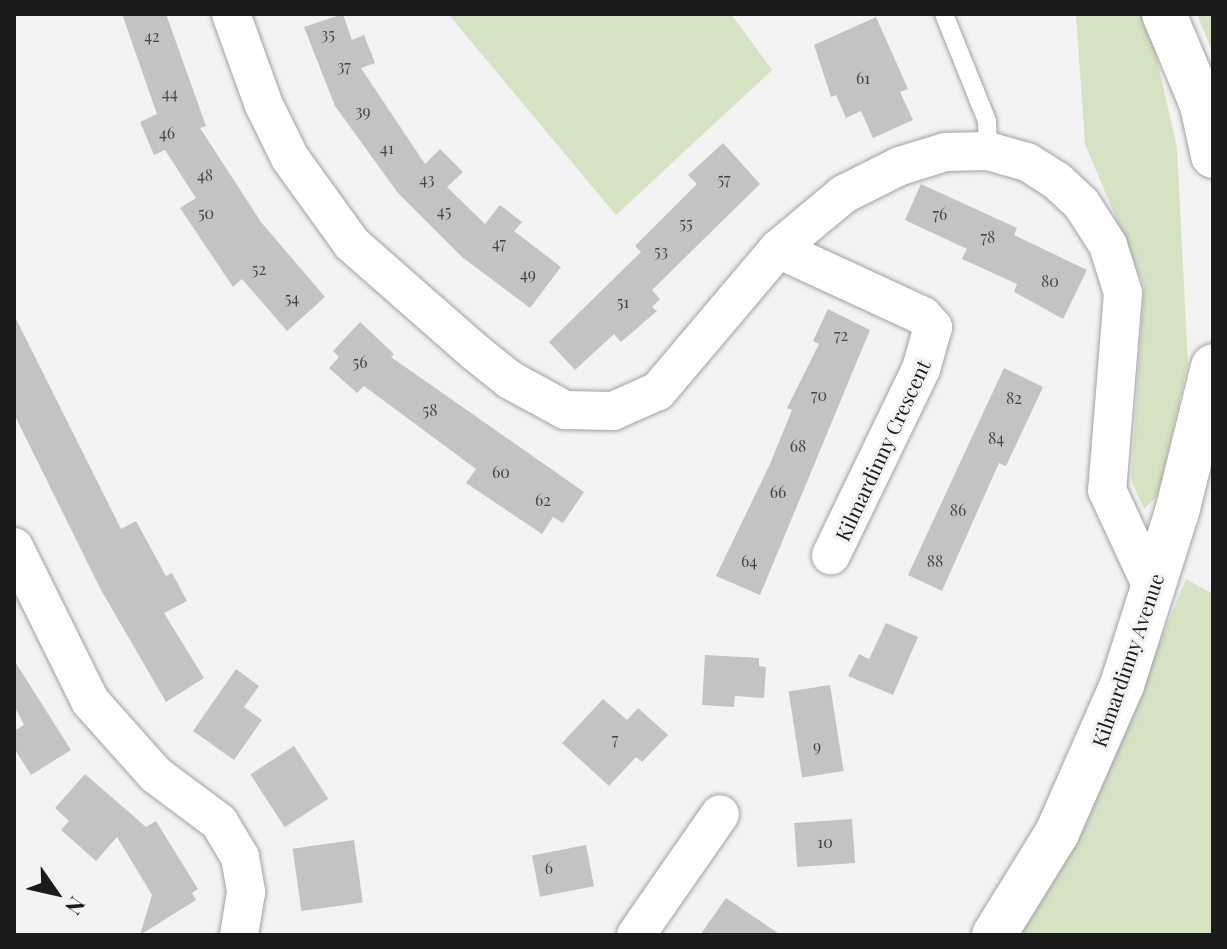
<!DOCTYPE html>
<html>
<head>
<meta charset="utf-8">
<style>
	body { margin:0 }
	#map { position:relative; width:1227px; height:949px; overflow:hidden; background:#f3f3f4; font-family:"Playfair Display",serif }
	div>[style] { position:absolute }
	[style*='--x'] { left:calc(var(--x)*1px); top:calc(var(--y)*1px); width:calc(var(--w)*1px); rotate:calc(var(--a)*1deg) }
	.green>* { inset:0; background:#d5e2c3 }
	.building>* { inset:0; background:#c3c3c4; transform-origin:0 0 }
	.roads { filter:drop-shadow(0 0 2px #a1a1a2) drop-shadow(0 0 2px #a1a1a2) }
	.lane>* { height:18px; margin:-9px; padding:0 9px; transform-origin:9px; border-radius:9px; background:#fff }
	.street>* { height:38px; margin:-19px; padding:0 19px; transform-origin:19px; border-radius:19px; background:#fff }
	.secondary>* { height:44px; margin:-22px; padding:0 22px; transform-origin:22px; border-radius:22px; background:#fff }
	span { translate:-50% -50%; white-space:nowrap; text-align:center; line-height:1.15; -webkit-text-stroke:6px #f3f3f4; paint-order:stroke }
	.number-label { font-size:16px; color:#454546 }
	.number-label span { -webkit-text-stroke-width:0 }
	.street-label { font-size:20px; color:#1b1b1c }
	.frame { position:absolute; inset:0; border:16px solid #1b1b1c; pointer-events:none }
	.north { position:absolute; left:16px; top:853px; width:80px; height:80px; -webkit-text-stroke:6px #f3f3f4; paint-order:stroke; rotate:124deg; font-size:22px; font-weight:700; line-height:32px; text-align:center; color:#1b1b1c }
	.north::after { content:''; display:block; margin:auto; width:28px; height:36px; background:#1b1b1c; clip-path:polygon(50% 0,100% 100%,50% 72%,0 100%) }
</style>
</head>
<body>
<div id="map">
	<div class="green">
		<i style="clip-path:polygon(448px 14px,731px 14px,772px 70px,616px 215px)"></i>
		<i style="clip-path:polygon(1076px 14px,1141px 14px,1150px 28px,1177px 148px,1188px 364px,1158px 495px,1144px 509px,1131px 480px,1144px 285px,1085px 144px)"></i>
		<i style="clip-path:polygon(1197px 14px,1213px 14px,1213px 54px)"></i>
		<i style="clip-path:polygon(1186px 579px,1213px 594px,1213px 935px,1002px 935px,1091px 808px)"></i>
	</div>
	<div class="building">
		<i style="clip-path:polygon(122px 14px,166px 14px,206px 126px,200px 128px,261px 222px,325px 297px,287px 331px,242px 279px,233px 287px,180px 208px,196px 198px,165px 150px,154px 155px,140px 122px,157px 114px)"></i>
		<i style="clip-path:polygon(343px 14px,352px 40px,364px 35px,375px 63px,361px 68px,425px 164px,440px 149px,463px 172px,447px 187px,485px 224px,500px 205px,522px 222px,514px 231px,561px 267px,530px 308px,462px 257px,398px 193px,335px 106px,304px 27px)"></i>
		<i style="clip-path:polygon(876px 17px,908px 89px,900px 92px,913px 120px,873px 138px,861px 111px,846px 118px,836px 95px,831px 97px,814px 45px)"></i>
		<i style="clip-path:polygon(723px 143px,760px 184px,652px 290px,660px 299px,652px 307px,657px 311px,621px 342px,614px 334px,575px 370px,549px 342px,641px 252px,635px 246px,697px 184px,688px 175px)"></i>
		<i style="clip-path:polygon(921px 184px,1017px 228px,1014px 235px,1087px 270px,1063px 319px,1014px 292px,1017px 284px,962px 259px,967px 249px,905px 220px)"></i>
		<i style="clip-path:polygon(828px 309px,870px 330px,760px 595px,716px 576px,770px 464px,792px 410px,787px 408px,819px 344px,813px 341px)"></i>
		<i style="clip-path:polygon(14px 315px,121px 529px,136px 521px,166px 576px,172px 573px,187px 601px,164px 613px,204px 678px,166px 702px,101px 590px,14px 414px)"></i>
		<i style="clip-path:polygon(360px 322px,394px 354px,391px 357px,584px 492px,563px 523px,553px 517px,542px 534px,466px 483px,476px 469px,364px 386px,357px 393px,329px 368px,339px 357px,333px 351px)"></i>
		<i style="clip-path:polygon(1004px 368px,1043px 387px,1006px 466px,999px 463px,942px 591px,908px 575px)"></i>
		<i style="clip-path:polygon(886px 623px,918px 637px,893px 695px,848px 676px,859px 654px,869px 659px)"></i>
		<i style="clip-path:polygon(705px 655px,759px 658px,759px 666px,766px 667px,764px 698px,735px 696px,734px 707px,702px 705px)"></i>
		<i style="clip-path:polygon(14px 660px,71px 750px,31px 775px,14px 748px,14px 731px,24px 725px,14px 705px)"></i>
		<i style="clip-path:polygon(236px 669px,259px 686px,244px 707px,262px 720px,234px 760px,193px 731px)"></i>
		<i style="left:830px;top:685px;width:87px;height:42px;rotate:81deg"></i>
		<i style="clip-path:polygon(603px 699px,627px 720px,638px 708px,668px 735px,642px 762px,636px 757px,609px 786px,562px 743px)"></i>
		<i style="left:294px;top:746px;width:63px;height:52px;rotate:57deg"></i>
		<i style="clip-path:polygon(85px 774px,146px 827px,156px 821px,198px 889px,192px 893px,196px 900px,140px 935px,152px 895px,117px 837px,96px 861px,61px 830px,69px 821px,55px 808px)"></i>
		<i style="left:852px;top:819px;width:44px;height:58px;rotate:86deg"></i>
		<i style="left:354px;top:840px;width:63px;height:62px;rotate:82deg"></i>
		<i style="left:586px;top:845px;width:42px;height:55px;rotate:79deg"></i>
		<i style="clip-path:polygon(726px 898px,781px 935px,700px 935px)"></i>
	</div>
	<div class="roads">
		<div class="lane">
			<i style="--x:944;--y:14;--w:115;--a:68.1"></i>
			<i style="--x:987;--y:121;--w:30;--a:88"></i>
		</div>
		<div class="street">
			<i style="--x:231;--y:14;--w:97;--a:70.1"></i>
			<i style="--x:264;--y:105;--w:59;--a:63.9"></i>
			<i style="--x:290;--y:158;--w:106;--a:54.2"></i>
			<i style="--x:352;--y:244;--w:164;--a:41.3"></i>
			<i style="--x:475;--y:352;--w:45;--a:38.7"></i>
			<i style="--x:510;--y:380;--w:63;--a:28.6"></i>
			<i style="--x:565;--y:410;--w:48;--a:1.2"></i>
			<i style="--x:613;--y:411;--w:49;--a:-24"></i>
			<i style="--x:658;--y:391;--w:186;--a:-49.8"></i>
			<i style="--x:778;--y:249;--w:86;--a:-39.8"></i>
			<i style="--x:844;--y:194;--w:63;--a:-26.6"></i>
			<i style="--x:900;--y:166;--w:47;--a:-17.3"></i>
			<i style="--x:945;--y:152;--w:43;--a:-1.3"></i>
			<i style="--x:988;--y:151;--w:41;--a:15.8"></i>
			<i style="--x:1027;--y:162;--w:34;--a:32"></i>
			<i style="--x:1056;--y:180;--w:34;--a:43"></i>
			<i style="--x:1081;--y:203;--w:50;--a:57.3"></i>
			<i style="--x:1108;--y:245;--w:50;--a:72.6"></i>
			<i style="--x:1123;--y:293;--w:198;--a:94.6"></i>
			<i style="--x:1107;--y:490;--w:109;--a:65.1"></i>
			<i style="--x:778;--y:249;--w:160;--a:24.8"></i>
			<i style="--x:923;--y:316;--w:15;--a:48"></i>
			<i style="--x:933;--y:327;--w:44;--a:105.9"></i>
			<i style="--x:921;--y:369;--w:207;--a:115.8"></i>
			<i style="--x:14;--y:547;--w:172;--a:63.7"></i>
			<i style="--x:90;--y:701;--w:99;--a:48.3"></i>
			<i style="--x:156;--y:775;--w:79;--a:36.7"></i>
			<i style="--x:219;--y:822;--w:41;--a:59"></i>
			<i style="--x:240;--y:857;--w:36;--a:80"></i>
			<i style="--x:246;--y:892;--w:44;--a:99.2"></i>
			<i style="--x:636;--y:935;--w:147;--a:-55.2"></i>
		</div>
		<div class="secondary">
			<i style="--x:1164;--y:14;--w:99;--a:67.3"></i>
			<i style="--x:1202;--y:105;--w:52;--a:77.8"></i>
			<i style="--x:994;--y:935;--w:120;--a:-58.3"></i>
			<i style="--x:1057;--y:833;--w:162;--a:-66.3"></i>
			<i style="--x:1122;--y:685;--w:182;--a:-72.4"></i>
			<i style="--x:1177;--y:512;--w:150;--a:-76.1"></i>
		</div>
	</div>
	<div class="number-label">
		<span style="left:328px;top:34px">35</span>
		<span style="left:152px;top:36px">42</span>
		<span style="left:344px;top:66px">37</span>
		<span style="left:863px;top:78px">61</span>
		<span style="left:170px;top:93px">44</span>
		<span style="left:363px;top:111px">39</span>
		<span style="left:167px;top:133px">46</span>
		<span style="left:387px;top:148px">41</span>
		<span style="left:205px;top:175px">48</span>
		<span style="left:427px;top:179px">43</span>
		<span style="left:724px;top:179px">57</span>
		<span style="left:444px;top:211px">45</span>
		<span style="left:206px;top:213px">50</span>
		<span style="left:940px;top:214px">76</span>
		<span style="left:686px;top:223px">55</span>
		<span style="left:988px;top:237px">78</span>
		<span style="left:499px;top:243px">47</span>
		<span style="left:661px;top:251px">53</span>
		<span style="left:259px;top:269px">52</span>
		<span style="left:528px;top:274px">49</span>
		<span style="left:1050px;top:281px">80</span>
		<span style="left:292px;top:298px">54</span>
		<span style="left:623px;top:302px">51</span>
		<span style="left:841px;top:335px">72</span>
		<span style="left:360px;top:362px">56</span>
		<span style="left:819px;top:395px">70</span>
		<span style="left:1014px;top:398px">82</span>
		<span style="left:430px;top:410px">58</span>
		<span style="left:996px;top:438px">84</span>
		<span style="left:798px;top:446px">68</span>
		<span style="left:501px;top:472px">60</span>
		<span style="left:778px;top:492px">66</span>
		<span style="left:543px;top:500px">62</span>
		<span style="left:958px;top:510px">86</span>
		<span style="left:749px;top:561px">64</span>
		<span style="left:935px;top:561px">88</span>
		<span style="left:615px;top:739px">7</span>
		<span style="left:817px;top:746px">9</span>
		<span style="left:825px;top:842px">10</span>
		<span style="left:549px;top:868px">6</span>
	</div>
	<div class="street-label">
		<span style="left:882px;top:450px;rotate:-65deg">Kilmardinny Crescent</span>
		<span style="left:1127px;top:660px;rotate:-71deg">Kilmardinny Avenue</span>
	</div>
	<div class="frame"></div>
	<div class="north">N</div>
</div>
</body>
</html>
